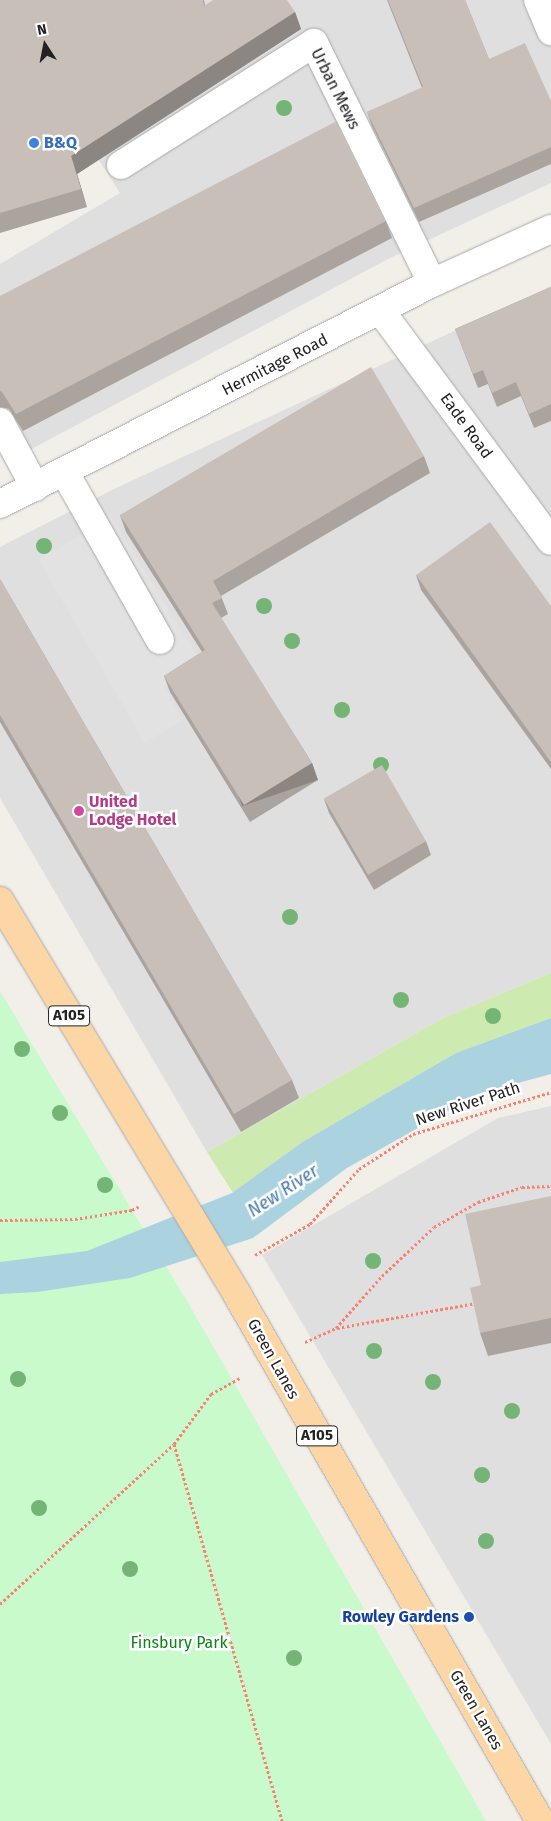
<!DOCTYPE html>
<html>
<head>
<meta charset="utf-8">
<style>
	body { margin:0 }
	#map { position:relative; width:551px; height:1821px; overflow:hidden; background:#f2efe9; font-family:"Fira Sans",sans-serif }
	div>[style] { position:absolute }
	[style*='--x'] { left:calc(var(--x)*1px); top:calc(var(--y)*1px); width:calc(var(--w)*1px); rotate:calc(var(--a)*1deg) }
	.residential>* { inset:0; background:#e0dfdf }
	.grass>* { inset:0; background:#cdebb0 }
	.park>* { inset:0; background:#c8facc }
	.parking>* { inset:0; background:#e2e2e2 }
	.water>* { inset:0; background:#aad3df }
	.path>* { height:3px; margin-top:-1.5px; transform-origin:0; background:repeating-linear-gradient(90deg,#fa8072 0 2.5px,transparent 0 5px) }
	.roads { filter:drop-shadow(0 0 1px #a9a9a9) drop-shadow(0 0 1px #a9a9a9) }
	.minor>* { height:28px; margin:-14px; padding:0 14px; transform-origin:14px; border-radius:14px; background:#fff }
	.major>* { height:28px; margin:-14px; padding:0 14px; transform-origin:14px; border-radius:14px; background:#fcd6a4 }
	.trees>* { width:16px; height:16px; margin:-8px; border-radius:50%; background:#74b475 }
	.wall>* { inset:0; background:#aba49e }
	.shaded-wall>* { inset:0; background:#8b8681; transform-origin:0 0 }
	.building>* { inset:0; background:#c7bfb8; transform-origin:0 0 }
	.dots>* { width:14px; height:14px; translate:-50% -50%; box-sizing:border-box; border:2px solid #fff; border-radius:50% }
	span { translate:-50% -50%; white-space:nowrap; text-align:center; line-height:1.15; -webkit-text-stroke:5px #fff; paint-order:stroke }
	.shield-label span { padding:1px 4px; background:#fff; border:1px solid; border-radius:4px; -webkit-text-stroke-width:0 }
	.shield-label { font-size:15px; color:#222; font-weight:700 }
	.street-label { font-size:16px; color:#222 }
	.shop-label { font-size:16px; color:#366cbe; font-weight:700 }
	.left { translate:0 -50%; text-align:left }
	.hotel-label { font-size:16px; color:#b23c85; font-weight:700 }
	.transit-label { font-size:16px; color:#164399; font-weight:700 }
	.right { translate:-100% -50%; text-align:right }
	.park-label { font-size:16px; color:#0c8416 }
	.water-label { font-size:18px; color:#4a7aab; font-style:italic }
	.north { position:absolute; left:20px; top:20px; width:50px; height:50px; -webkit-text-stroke:4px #fff; paint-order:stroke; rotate:349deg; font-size:14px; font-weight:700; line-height:20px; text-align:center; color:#222 }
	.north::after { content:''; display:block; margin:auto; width:18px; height:22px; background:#222; clip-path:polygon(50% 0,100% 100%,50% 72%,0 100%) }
</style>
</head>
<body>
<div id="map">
	<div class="residential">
		<i style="clip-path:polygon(206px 0,551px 0,551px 183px,390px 258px,24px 453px,0 408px,0 264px,120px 193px,54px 90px,180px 3px)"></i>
		<i style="clip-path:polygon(551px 286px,551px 973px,443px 1018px,207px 1152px,0 798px,0 547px,116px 488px)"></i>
		<i style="clip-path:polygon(551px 1106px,551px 1744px,262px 1255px,498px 1118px)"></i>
	</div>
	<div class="grass">
		<i style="clip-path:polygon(551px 973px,551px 1018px,456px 1053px,304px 1141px,233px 1193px,207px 1152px,443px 1018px)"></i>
	</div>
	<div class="park">
		<i style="clip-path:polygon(0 991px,187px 1301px,486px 1821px,0 1821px)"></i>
	</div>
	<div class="parking">
		<i style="clip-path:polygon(112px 518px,203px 665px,163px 687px,183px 720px,145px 743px,38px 559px)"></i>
	</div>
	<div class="water">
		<i style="clip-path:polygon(551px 1018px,551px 1074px,478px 1094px,347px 1168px,253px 1238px,130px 1278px,37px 1292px,0 1294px,0 1262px,87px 1251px,232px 1193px,304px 1141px,456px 1053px)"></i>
	</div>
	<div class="path">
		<i style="--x:0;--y:1220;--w:75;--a:-0.8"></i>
		<i style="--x:75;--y:1219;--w:58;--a:-9"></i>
		<i style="--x:132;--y:1210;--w:9;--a:-27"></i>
		<i style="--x:255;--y:1255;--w:63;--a:-29.4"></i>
		<i style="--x:310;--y:1224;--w:74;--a:-48.3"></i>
		<i style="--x:359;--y:1169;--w:64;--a:-32.9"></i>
		<i style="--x:413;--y:1134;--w:144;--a:-16.9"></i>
		<i style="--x:337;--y:1328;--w:141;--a:-10.2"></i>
		<i style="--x:305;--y:1342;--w:34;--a:-24"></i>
		<i style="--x:336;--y:1328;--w:69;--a:-48.5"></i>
		<i style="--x:382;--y:1276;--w:71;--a:-43.3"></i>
		<i style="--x:434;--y:1227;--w:51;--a:-29.6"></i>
		<i style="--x:478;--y:1202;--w:46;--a:-18.8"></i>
		<i style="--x:522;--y:1187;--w:29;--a:-2"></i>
		<i style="--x:174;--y:1444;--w:392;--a:74"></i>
		<i style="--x:0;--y:1604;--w:236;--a:-42.6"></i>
		<i style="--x:174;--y:1444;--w:62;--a:-53.5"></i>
		<i style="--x:211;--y:1394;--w:33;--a:-29"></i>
	</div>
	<div class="roads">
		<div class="minor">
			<i style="--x:538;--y:0;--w:34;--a:67"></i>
			<i style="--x:121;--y:165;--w:228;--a:-32.3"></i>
			<i style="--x:314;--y:43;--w:267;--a:63.8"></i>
			<i style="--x:380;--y:310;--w:287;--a:53.5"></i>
			<i style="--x:0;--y:422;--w:74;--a:61.7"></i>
			<i style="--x:65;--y:473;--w:192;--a:60.4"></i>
			<i style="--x:0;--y:504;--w:485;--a:-27.1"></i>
			<i style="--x:432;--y:283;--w:131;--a:-24.4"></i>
		</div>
		<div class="major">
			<i style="--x:0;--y:901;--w:461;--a:58.9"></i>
			<i style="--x:238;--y:1296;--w:606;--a:60.09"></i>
		</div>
	</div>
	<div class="trees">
		<i style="left:284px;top:108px"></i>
		<i style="left:44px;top:546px"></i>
		<i style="left:264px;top:606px"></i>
		<i style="left:292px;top:641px"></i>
		<i style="left:342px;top:710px"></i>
		<i style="left:381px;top:765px"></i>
		<i style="left:290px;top:917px"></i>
		<i style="left:401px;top:1000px"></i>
		<i style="left:493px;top:1016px"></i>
		<i style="left:22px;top:1049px"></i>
		<i style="left:60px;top:1113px"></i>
		<i style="left:105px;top:1185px"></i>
		<i style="left:373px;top:1261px"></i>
		<i style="left:374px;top:1351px"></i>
		<i style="left:18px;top:1379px"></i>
		<i style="left:433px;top:1382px"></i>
		<i style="left:512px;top:1411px"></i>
		<i style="left:482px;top:1475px"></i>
		<i style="left:39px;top:1508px"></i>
		<i style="left:486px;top:1541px"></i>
		<i style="left:130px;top:1569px"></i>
		<i style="left:294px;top:1658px"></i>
	</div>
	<div class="wall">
		<i style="clip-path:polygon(0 0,204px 0,205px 5px,295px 12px,301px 29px,77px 174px,87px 207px,0 233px)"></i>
		<i style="clip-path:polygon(387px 0,465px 0,489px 59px,551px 101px,551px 164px,419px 222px,372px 126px,367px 112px,422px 88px)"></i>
		<i style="clip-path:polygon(386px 221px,392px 238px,23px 431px,9px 409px,0 407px,0 296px)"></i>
		<i style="clip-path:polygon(551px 287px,551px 421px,534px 428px,521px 396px,497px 407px,488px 384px,478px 388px,455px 329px)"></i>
		<i style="clip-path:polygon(424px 456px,430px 473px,221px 596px,228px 614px,221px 618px,312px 763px,318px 780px,250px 822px,170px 692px,164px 676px,202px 652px,126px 532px,120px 515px)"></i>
		<i style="clip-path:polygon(416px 575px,551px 606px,551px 769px,421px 590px)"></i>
		<i style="clip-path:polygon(0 579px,292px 1080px,299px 1098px,241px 1132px,0 722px)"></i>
		<i style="clip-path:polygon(324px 799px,426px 841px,431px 855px,374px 890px,329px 813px)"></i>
		<i style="clip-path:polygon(551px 1196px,551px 1343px,488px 1356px,480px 1333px)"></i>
	</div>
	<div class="shaded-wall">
		<i style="clip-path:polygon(295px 12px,301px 29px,77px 174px,87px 207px,81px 189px,71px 156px)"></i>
		<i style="left:312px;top:763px;width:18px;height:80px;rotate:71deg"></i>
	</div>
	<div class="building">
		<i style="clip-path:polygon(0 0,203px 0,204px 6px,213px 0,287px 0,295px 12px,71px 156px,81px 189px,0 213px)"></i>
		<i style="clip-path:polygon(388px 0,465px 0,489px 59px,525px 43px,551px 101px,551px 147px,414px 208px,367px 112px,423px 87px)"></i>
		<i style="clip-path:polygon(337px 121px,386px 221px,16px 414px,2px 392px,0 391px,0 296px)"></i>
		<i style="clip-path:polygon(551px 287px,551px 404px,529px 414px,516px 382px,492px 393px,483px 370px,473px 374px,455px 329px)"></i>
		<i style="clip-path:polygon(371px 367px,424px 456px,213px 581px,222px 598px,212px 603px,312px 763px,244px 805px,164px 676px,205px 650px,120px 515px)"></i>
		<i style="clip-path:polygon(490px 522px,551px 606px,551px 762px,416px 575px)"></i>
		<i style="clip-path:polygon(0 579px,292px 1080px,234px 1114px,0 715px)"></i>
		<i style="left:382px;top:765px;width:88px;height:67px;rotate:60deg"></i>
		<i style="clip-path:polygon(551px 1196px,551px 1318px,480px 1333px,470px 1288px,481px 1285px,465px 1214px)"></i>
	</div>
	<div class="dots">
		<i style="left:34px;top:143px;background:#3f7fe0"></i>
		<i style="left:79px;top:811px;background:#d1479c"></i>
		<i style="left:469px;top:1617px;background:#1a4fb4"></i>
	</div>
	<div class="shield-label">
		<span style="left:69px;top:1016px">A105</span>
		<span style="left:317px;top:1436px">A105</span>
	</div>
	<div class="street-label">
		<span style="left:335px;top:89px;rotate:63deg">Urban Mews</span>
		<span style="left:275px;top:365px;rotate:-27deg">Hermitage Road</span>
		<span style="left:466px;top:426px;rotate:54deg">Eade Road</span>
		<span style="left:468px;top:1104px;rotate:-18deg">New River Path</span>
		<span style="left:273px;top:1359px;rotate:61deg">Green Lanes</span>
		<span style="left:476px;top:1710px;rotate:60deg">Green Lanes</span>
	</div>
	<div class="shop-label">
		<span class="left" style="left:44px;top:143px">B&amp;Q</span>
	</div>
	<div class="hotel-label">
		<span class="left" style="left:89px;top:811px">United<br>Lodge Hotel</span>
	</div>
	<div class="transit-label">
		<span class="right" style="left:459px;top:1617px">Rowley Gardens</span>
	</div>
	<div class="park-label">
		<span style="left:179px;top:1643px">Finsbury Park</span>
	</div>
	<div class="water-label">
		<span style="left:283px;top:1191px;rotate:-33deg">New River</span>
	</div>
	<div class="north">N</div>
</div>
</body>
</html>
